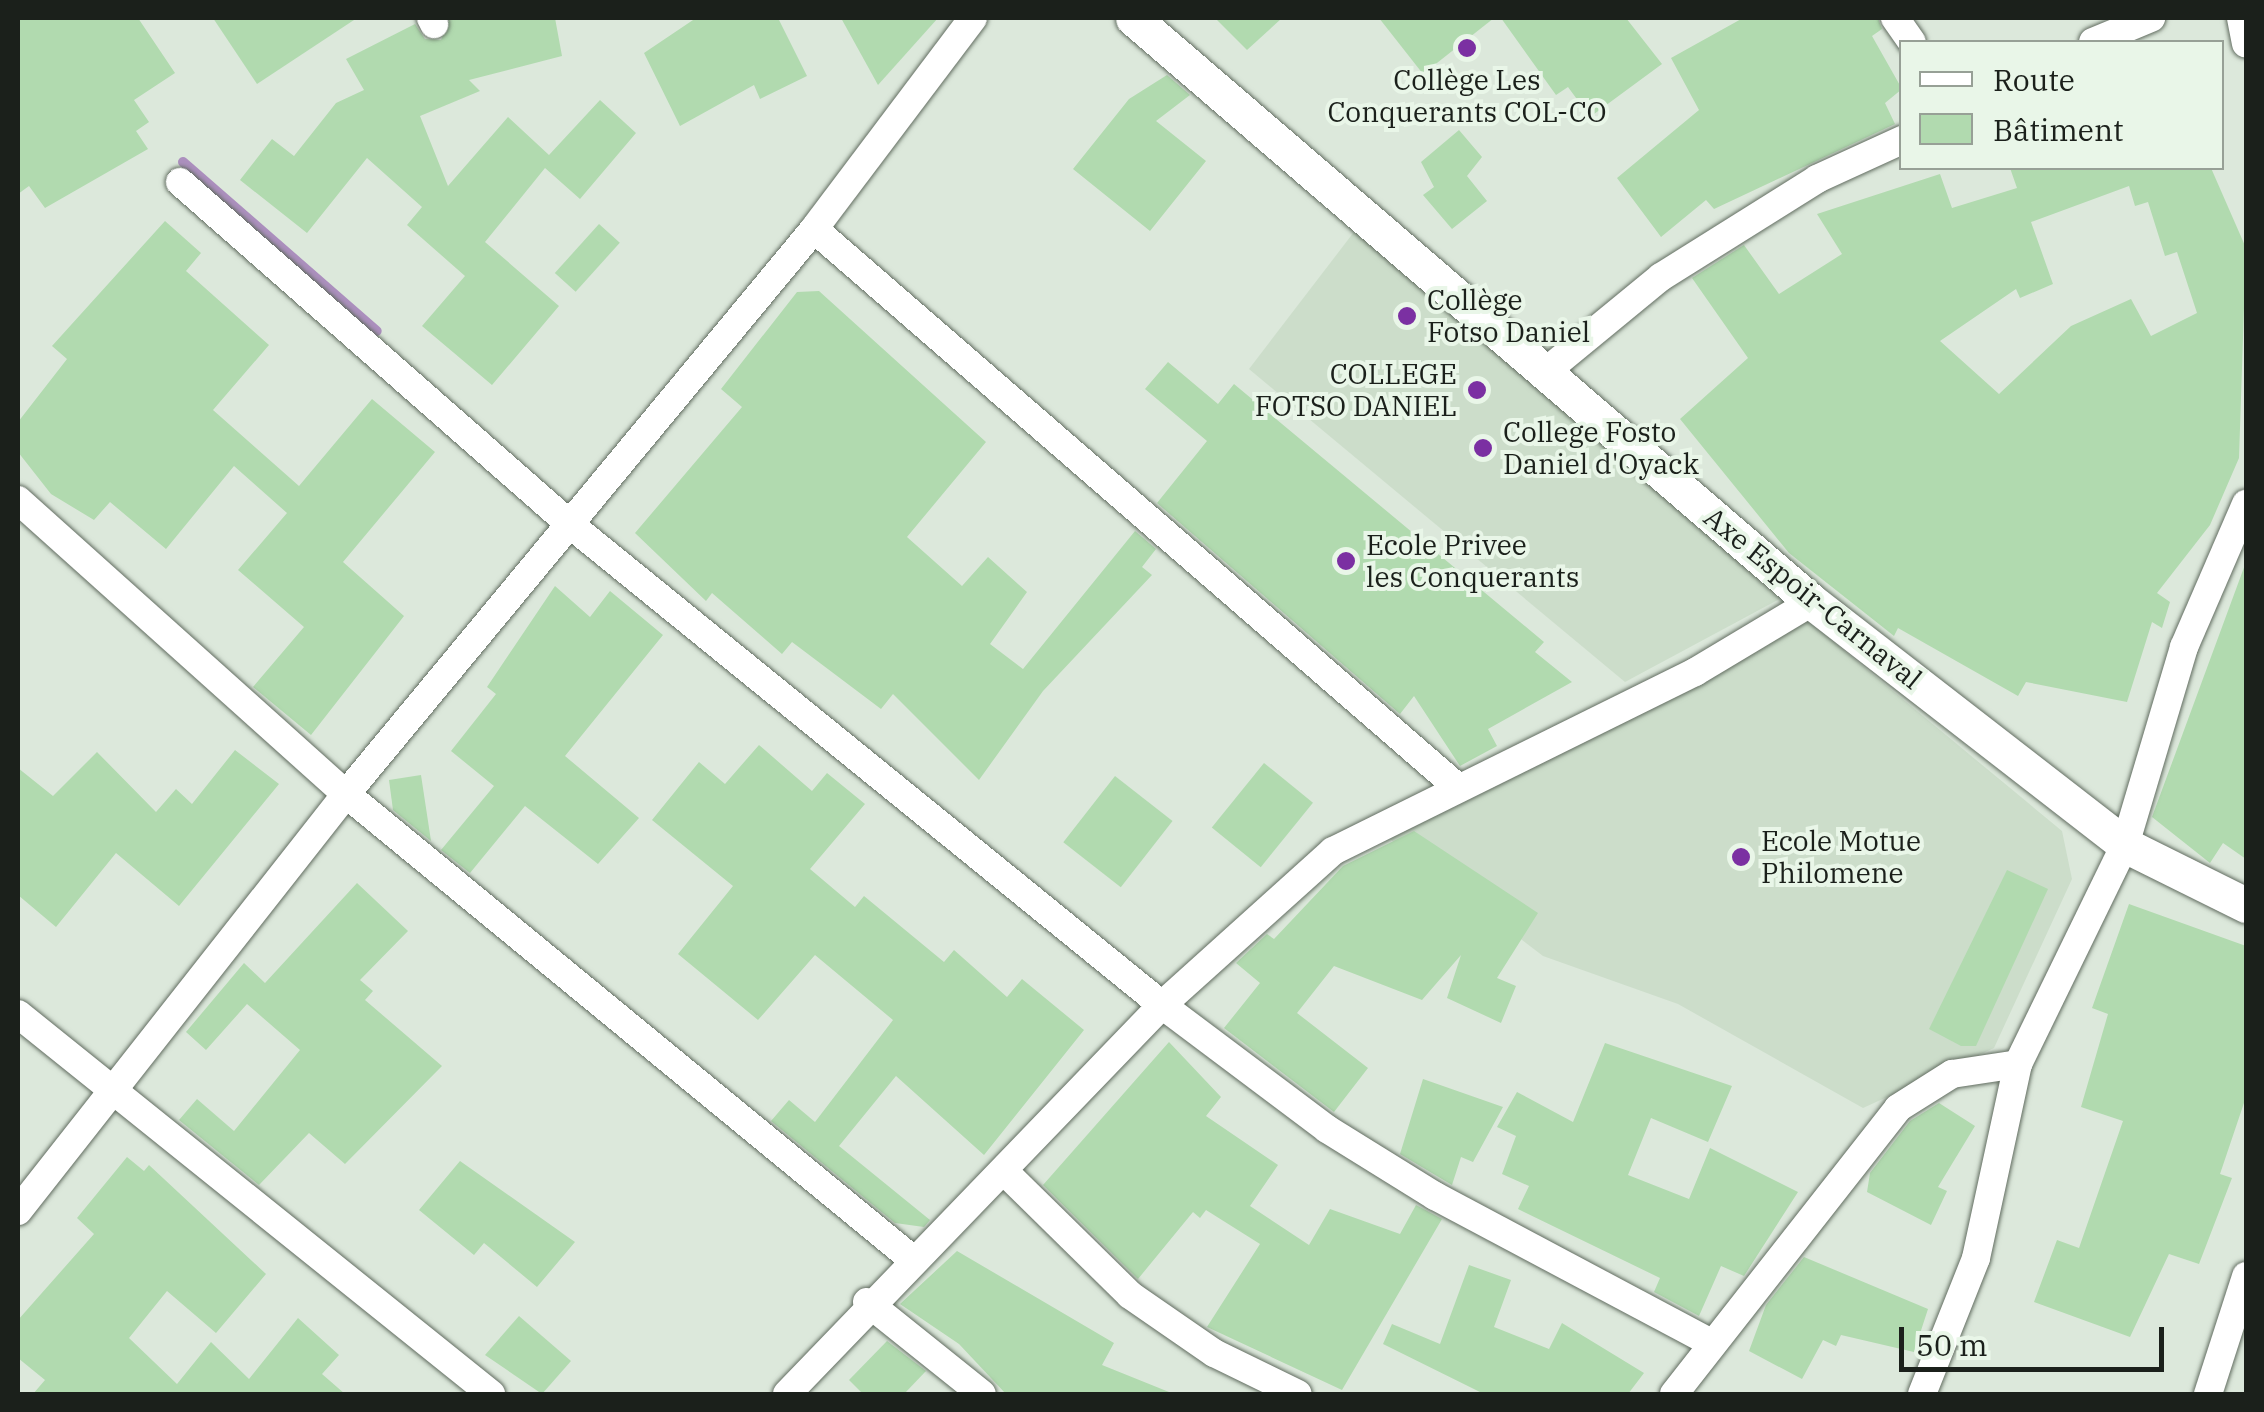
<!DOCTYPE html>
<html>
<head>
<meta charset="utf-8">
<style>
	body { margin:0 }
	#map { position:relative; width:2264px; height:1412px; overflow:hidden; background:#dce8db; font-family:"IBM Plex Serif",serif }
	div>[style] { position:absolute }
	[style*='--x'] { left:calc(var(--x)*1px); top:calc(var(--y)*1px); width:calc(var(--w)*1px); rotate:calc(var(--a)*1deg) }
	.built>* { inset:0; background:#ccddca }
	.stream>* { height:10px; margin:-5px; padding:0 5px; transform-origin:5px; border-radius:5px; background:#ac90be }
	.building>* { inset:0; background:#b1daaf; transform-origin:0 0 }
	.roads { filter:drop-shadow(0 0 2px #616c60) drop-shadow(0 0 2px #616c60) }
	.minor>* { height:28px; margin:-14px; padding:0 14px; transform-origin:14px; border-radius:14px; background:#fff }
	.tertiary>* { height:35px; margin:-17.5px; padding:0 17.5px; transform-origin:17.5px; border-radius:17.5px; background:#fff }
	.dots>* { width:28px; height:28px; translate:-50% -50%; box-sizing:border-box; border:5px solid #e9f6e8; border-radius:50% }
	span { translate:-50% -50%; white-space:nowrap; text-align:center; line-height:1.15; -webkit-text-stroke:8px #e9f6e8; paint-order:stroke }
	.poi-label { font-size:28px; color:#1b201b }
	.left { translate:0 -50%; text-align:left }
	.right { translate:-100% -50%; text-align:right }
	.street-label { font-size:28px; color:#1b201b }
	.frame { position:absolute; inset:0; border:20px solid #1b201b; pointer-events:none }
	.legend { position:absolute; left:1899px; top:40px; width:325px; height:130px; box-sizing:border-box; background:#e9f6e8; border:2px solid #97a096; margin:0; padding:12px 18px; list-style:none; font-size:30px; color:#1b201b }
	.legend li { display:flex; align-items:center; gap:20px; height:50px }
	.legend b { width:50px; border:2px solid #97a096 }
	.scale { position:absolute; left:1899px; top:1327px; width:265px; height:45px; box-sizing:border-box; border:5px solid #1b201b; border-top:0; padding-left:12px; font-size:30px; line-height:35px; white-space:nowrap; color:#1b201b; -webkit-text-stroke:8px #e9f6e8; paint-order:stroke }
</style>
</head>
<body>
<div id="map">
	<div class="built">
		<i style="clip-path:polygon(1357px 228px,1787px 595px,1625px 682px,1249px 369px)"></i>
		<i style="clip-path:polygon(1807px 620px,2062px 831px,2072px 879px,1994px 1048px,1863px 1108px,1678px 1004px,1543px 956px,1386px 836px)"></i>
	</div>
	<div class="stream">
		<i style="--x:183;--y:162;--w:257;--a:41.1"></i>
	</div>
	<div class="building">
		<i style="clip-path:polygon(18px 18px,138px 18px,175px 73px,134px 100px,149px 122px,136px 131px,148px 149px,45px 208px,29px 186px,18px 194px)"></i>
		<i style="clip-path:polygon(213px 18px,357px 18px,257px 84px)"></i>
		<i style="clip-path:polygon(450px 18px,555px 18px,562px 56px,469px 80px,480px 91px,420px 116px,448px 186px,508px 117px,549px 155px,600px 100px,636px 133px,580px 199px,545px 168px,485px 242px,559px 306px,492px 385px,422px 326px,465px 276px,407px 225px,422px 207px,367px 158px,307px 233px,240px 180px,272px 139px,294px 156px,336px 103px,364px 90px,346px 59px,415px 24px,425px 39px,441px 40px)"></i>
		<i style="clip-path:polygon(696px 18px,778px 18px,807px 76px,760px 99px,754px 85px,680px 126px,644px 53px)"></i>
		<i style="clip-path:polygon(841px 18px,938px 18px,878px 85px)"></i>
		<i style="clip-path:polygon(1215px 18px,1282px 18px,1247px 50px)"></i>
		<i style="clip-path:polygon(1379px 18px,1494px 18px,1423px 74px)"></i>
		<i style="clip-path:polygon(1501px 18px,1626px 18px,1662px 64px,1590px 117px,1568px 87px,1556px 95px)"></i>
		<i style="clip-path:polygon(1743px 18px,1878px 18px,1882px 29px,1872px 36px,1902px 89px,1885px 103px,1895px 124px,1714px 209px,1706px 200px,1661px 237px,1617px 178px,1699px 110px,1671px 58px)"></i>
		<i style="clip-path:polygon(1167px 75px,1190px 95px,1156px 121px,1206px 161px,1150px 231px,1073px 169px,1129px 99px)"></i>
		<i style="clip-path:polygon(1459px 130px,1482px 157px,1467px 176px,1487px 201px,1452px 229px,1423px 195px,1434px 187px,1421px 162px)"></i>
		<i style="clip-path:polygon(evenodd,2010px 168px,2211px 168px,2246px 248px,2239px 458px,2210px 525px,2157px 593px,2170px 602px,2162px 628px,2152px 622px,2127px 702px,2026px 682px,2018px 696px,1898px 628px,1894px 636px,1789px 553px,1680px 419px,1748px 358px,1692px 278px,1744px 245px,1779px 294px,1842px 254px,1817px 214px,1940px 174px,1952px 208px,2017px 188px,2010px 168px,2129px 186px,2135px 206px,2148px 202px,2165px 256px,2177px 252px,2197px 313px,2151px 336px,2131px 299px,2071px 326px,1999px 394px,1940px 341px,2016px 289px,2020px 298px,2053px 284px,2031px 222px,2129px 186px)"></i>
		<i style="clip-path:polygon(165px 221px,201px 253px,186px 271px,269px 345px,213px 410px,299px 486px,372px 399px,435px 452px,343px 562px,404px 616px,311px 735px,253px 687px,304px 627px,238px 570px,287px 513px,234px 466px,166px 549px,110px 502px,94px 520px,51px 494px,18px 452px,18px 422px,67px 359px,52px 346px)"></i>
		<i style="left:599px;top:224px;width:28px;height:66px;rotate:42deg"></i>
		<i style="clip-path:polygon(819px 291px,986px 442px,907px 537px,962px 586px,988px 557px,1027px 592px,990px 644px,1023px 669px,1135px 531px,1156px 549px,1142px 567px,1152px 575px,1043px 691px,979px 780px,893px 694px,881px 709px,792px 642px,782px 654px,712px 593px,706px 601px,635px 533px,742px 407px,721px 389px,797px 292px)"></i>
		<i style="clip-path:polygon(1168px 362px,1218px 404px,1234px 384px,1544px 642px,1535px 652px,1572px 682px,1488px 729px,1497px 746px,1460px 766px,1414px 696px,1400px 714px,1157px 503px,1207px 441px,1145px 389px)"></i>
		<i style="clip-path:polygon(2246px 562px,2246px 859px,2223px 843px,2210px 863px,2152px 817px)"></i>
		<i style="clip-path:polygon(555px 586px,590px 617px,610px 591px,663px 635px,565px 756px,639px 818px,598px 864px,525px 806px,470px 873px,441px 850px,494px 786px,451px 751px,496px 694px,487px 687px)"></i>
		<i style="clip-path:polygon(759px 745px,812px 791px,827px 773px,865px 804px,810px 869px,855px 907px,864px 896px,944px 962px,954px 950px,1007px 997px,1022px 979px,1084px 1030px,984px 1155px,896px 1076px,839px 1146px,930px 1220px,924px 1227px,895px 1223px,771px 1121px,789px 1100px,815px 1122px,893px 1020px,815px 955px,758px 1020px,678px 954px,733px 886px,652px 820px,699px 762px,725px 784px)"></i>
		<i style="clip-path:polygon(235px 750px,279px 784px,179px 906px,116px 853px,56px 927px,18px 895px,18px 768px,53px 796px,97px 752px,156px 812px,176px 789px,192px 804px)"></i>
		<i style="left:1264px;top:763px;width:63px;height:83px;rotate:39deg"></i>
		<i style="clip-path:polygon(421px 775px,431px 841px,393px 810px,389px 780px)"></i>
		<i style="left:1115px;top:776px;width:73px;height:84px;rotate:38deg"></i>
		<i style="clip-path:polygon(1414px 831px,1538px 913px,1497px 978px,1516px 986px,1501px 1023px,1447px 998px,1461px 955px,1422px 1000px,1334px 966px,1297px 1013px,1368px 1068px,1334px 1112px,1224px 1028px,1260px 983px,1236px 963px,1267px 934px,1274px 939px,1343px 866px)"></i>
		<i style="clip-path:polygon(2007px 870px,2048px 889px,1976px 1046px,1961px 1046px,1929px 1029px)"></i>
		<i style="clip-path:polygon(357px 883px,408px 931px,360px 980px,373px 991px,365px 1000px,442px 1066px,345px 1164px,309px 1133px,259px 1185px,179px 1120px,197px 1099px,234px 1131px,300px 1050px,247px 1004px,206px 1050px,186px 1032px,244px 963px,265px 983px)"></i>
		<i style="clip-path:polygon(2129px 904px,2246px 946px,2246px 1097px,2220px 1174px,2232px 1178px,2199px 1264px,2169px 1254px,2130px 1337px,2034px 1302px,2057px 1240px,2079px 1248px,2123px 1121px,2081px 1107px,2108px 1014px,2092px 1008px)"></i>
		<i style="clip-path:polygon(1169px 1042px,1221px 1097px,1206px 1116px,1278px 1165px,1250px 1206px,1309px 1245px,1330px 1209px,1400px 1234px,1416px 1205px,1442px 1219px,1342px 1390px,1207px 1327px,1260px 1244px,1206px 1210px,1200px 1218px,1193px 1212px,1138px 1279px,1043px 1185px)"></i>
		<i style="clip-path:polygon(1605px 1043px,1732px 1086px,1708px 1142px,1651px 1118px,1628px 1175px,1689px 1199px,1710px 1148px,1798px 1192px,1744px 1276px,1721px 1266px,1699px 1316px,1654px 1292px,1660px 1278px,1518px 1209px,1529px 1186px,1502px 1174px,1516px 1136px,1497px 1127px,1517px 1092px,1573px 1122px)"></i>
		<i style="clip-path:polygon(1423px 1079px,1503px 1107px,1473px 1162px,1461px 1157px,1452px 1185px,1400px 1154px)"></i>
		<i style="clip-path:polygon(1939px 1103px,1975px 1126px,1938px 1187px,1947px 1191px,1931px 1225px,1867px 1192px,1870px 1173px,1910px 1121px)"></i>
		<i style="clip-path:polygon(127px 1157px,144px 1171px,149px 1165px,266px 1274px,216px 1333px,167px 1291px,129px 1338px,177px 1384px,211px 1342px,249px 1379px,298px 1318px,339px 1355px,322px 1374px,345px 1394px,33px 1394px,45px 1380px,18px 1358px,18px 1320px,94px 1234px,77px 1218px)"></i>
		<i style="clip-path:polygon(460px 1161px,575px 1242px,537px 1287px,484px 1243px,474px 1255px,419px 1210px)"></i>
		<i style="clip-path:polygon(957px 1251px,1114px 1343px,1102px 1365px,1174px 1394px,1006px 1394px,959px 1344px,900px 1304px)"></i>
		<i style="clip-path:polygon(1804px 1257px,1928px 1309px,1914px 1352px,1841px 1335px,1836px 1346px,1823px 1340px,1802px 1379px,1749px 1351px,1766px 1305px)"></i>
		<i style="clip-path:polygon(1469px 1265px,1511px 1280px,1494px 1327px,1549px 1349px,1562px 1323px,1644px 1373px,1628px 1394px,1484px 1394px,1383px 1344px,1392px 1324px,1440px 1344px)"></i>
		<i style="clip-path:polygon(519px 1316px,571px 1361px,542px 1394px,485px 1355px)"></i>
		<i style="clip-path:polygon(887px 1341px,926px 1371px,904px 1394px,863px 1394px,849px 1380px)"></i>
	</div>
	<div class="roads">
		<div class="minor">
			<i style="--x:431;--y:18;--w:7;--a:63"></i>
			<i style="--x:1895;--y:18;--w:29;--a:55"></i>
			<i style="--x:2241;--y:18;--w:26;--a:79"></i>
			<i style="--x:2093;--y:42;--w:63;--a:-22.5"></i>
			<i style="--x:180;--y:182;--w:522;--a:41.27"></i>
			<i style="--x:572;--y:526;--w:760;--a:39.07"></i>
			<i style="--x:1162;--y:1005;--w:206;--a:36.9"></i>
			<i style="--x:1327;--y:1129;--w:127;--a:31.8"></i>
			<i style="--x:1435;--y:1196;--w:314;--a:28"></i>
			<i style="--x:814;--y:229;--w:850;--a:40.94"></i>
			<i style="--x:1544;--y:373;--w:151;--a:-39.4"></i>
			<i style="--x:1661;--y:277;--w:184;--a:-32.1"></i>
			<i style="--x:1817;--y:179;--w:94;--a:-24.6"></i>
			<i style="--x:18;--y:500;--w:440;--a:41.9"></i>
			<i style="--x:346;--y:794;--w:733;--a:39.4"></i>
			<i style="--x:18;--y:1014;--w:607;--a:38.78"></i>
			<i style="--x:1005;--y:1172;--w:175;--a:44.5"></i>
			<i style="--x:1130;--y:1295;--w:102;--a:34.6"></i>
			<i style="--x:1214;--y:1353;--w:93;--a:26"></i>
			<i style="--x:18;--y:1211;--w:531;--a:-51.81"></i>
			<i style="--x:346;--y:794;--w:734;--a:-50.36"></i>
			<i style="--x:814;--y:229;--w:264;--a:-53"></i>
			<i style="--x:867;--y:1302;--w:147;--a:38.7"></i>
			<i style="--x:787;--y:1394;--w:540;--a:-46.05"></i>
			<i style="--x:1162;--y:1005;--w:230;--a:-42"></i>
			<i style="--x:1333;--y:851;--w:404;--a:-26.3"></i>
			<i style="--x:1695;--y:672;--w:136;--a:-30.9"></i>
			<i style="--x:1674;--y:1394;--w:363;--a:-51.9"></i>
			<i style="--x:1898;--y:1108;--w:64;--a:-32.2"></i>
			<i style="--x:1952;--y:1074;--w:67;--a:-8.6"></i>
			<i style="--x:1922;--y:1394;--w:146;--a:-68.3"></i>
			<i style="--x:1976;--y:1258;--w:198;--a:-77.8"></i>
			<i style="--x:2018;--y:1064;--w:244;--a:-64"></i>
			<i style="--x:2125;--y:845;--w:207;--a:-73.4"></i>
			<i style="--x:2184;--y:647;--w:156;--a:-66.6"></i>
			<i style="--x:2208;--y:1394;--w:124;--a:-72.1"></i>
		</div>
		<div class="tertiary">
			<i style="--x:1133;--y:18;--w:896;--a:40.7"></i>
			<i style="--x:1812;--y:602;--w:396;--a:37.8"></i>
			<i style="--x:2125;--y:845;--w:135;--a:26.4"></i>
		</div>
	</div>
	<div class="dots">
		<i style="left:1467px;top:48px;background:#7b30a2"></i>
		<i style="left:1407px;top:316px;background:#7b30a2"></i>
		<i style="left:1477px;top:390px;background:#7b30a2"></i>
		<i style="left:1483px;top:448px;background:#7b30a2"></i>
		<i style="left:1346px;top:561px;background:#7b30a2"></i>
		<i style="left:1741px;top:857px;background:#7b30a2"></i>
	</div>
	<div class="poi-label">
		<span style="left:1467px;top:96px">Collège Les<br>Conquerants COL-CO</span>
		<span class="left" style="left:1427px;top:316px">Collège<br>Fotso Daniel</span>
		<span class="right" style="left:1457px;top:390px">COLLEGE<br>FOTSO DANIEL</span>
		<span class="left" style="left:1503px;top:448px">College Fosto<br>Daniel d'Oyack</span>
		<span class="left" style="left:1366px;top:561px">Ecole Privee<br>les Conquerants</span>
		<span class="left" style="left:1761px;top:857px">Ecole Motue<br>Philomene</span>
	</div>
	<div class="street-label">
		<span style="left:1813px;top:598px;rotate:39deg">Axe Espoir-Carnaval</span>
	</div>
	<div class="frame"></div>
	<ul class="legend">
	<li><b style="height:12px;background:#fff"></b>Route</li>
	<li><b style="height:28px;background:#b1daaf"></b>Bâtiment</li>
	</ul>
	<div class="scale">50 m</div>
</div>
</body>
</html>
